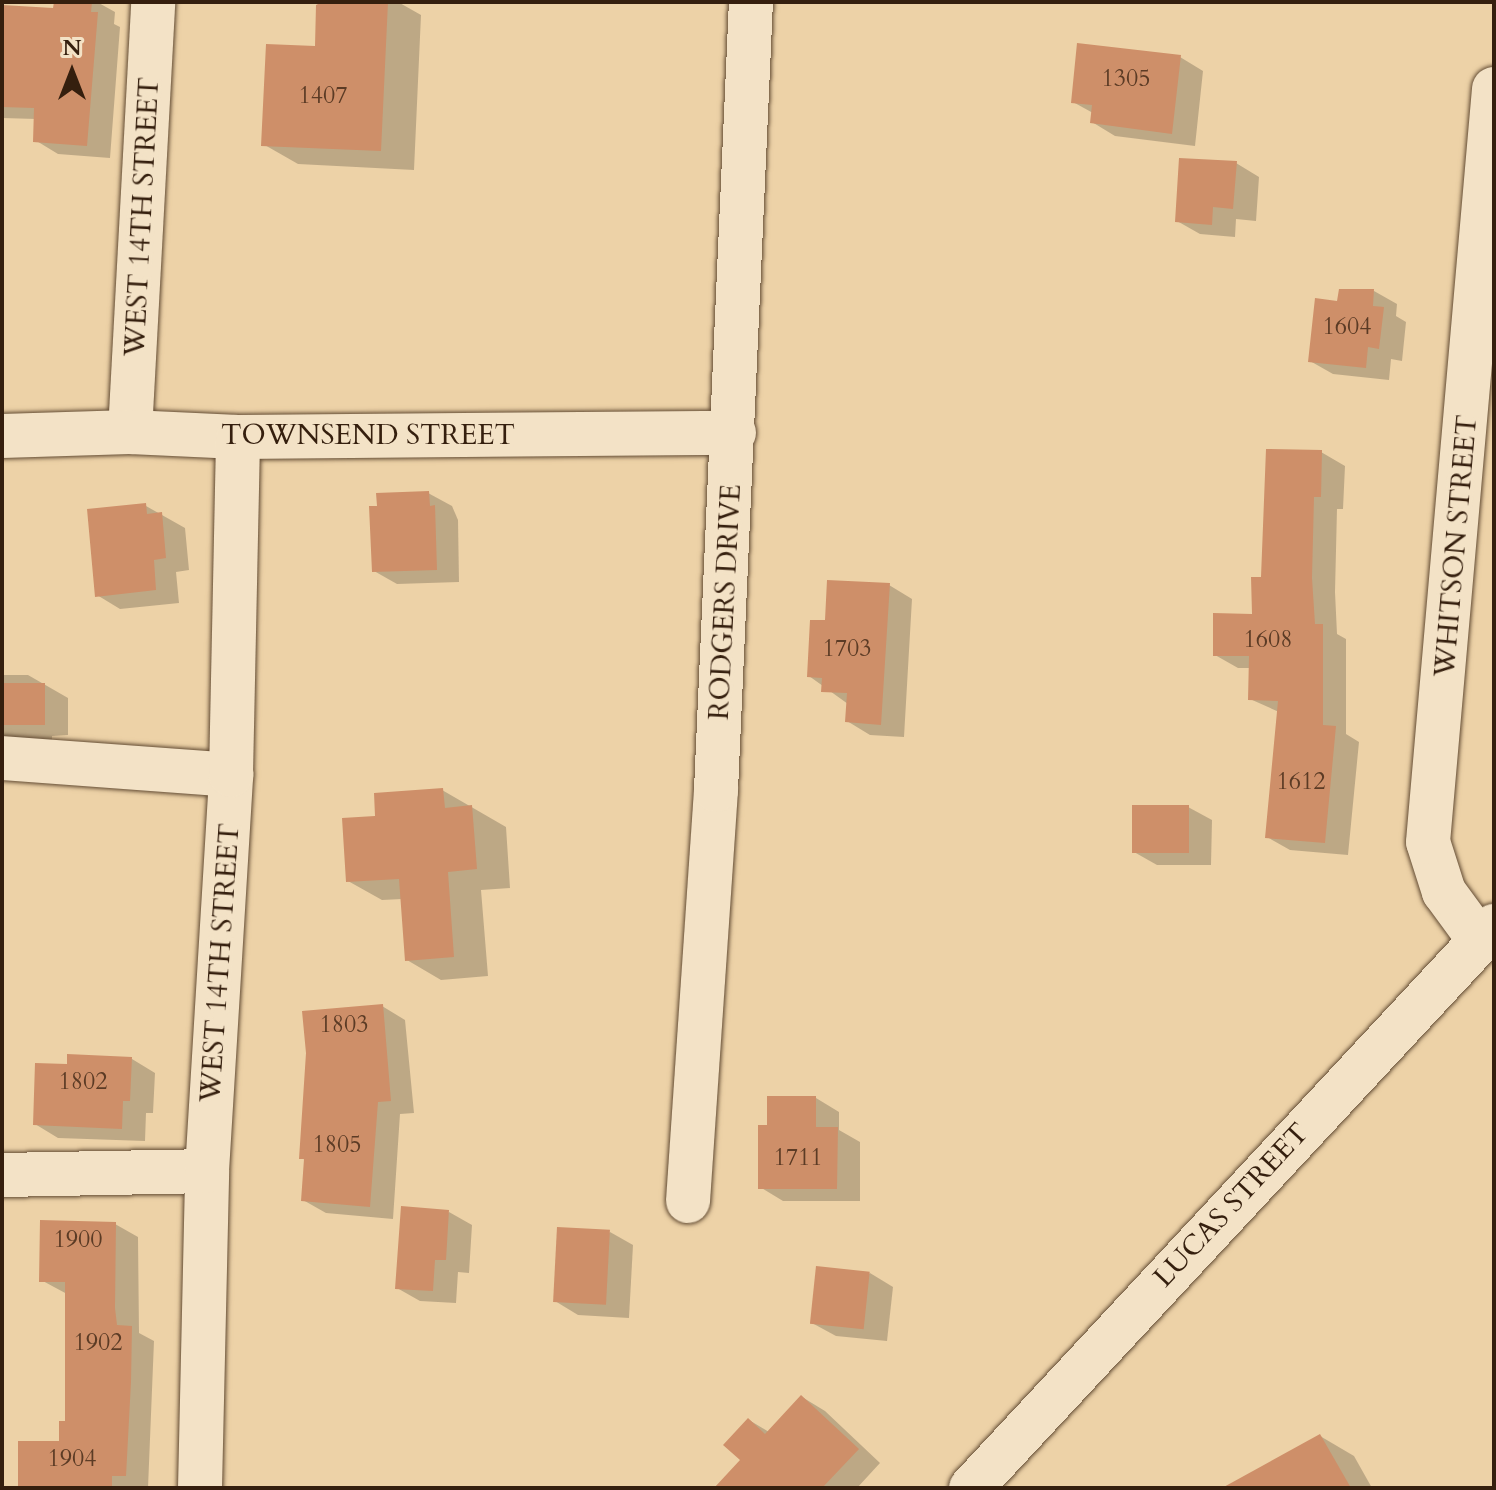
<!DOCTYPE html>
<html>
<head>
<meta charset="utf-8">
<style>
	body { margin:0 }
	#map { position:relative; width:1496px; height:1490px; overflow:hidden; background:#edd2a7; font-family:Cardo,serif }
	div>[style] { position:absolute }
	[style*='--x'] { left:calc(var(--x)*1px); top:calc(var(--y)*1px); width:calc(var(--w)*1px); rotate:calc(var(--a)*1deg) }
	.shadow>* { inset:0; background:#0003 }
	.building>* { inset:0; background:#ce8f69; transform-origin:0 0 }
	.roads { filter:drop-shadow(0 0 2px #634c34) drop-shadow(0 0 2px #634c34) }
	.minor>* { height:44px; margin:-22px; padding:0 22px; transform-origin:22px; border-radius:22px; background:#f3e2c6 }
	span { translate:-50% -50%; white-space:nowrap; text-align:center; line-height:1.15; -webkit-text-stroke:7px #f3e2c6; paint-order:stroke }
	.number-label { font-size:24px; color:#5b3b25 }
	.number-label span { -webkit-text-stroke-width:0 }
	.street-label { font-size:28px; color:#351f0e }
	.frame { position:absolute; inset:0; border:4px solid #351f0e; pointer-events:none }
	.north { position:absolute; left:32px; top:32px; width:80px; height:80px; -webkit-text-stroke:6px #f3e2c6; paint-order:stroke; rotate:0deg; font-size:22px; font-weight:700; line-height:32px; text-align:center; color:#351f0e }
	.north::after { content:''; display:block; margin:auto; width:28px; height:36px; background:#351f0e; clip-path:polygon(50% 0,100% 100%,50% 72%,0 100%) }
</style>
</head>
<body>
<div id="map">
	<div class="shadow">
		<i style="clip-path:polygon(56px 2px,97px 2px,115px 12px,114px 24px,120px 27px,110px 158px,58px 154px,35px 140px,36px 119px,2px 118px,2px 8px,55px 10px)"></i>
		<i style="clip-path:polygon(323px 2px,398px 2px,421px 15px,414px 170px,298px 164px,263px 144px,317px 48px)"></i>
		<i style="clip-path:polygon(1180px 57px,1203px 71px,1195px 146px,1115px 136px,1092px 122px,1093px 113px,1073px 102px)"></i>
		<i style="clip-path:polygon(1236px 163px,1259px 177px,1256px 221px,1236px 219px,1235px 237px,1200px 234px,1177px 221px)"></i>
		<i style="clip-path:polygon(1374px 291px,1397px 304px,1396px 316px,1406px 322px,1402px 361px,1391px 359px,1389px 380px,1333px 374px,1310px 361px,1339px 303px)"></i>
		<i style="clip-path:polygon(1321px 452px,1345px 466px,1343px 509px,1337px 509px,1335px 592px,1337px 634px,1346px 639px,1346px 734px,1359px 742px,1348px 855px,1290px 850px,1267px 837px,1279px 712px,1250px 699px,1251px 668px,1238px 668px,1215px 655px,1254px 616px,1263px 579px)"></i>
		<i style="clip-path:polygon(428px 493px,452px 506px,458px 520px,459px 582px,397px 584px,374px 571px)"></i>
		<i style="clip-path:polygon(146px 506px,185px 528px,189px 570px,176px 572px,179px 603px,120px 609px,97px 595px)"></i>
		<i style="clip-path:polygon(889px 585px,912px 599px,904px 737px,870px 735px,847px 721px,848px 704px,809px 676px)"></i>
		<i style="clip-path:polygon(2px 675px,28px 675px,68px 698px,68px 735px,52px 736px,52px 742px,2px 742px)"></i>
		<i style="clip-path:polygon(442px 790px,506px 827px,510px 888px,481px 890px,488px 976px,441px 980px,407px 960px,402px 899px,382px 900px,348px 881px,377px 817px)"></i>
		<i style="clip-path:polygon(1188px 807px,1212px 820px,1211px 865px,1157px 865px,1134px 852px)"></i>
		<i style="clip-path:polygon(382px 1006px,405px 1020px,414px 1113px,400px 1114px,393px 1219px,326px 1213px,303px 1200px,306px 1161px,301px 1157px,308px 1053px)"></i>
		<i style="clip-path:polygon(132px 1059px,155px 1073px,153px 1113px,146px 1113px,145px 1141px,58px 1138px,35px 1124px,69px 1066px)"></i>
		<i style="clip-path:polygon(816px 1098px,839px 1112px,839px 1130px,860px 1142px,860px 1201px,783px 1201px,760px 1187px,769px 1127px)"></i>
		<i style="clip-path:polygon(449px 1212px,472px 1225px,469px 1273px,458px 1272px,456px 1303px,420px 1301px,397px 1288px)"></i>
		<i style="clip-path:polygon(115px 1224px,138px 1237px,139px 1333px,154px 1341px,148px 1488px,20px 1488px,61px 1443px,67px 1423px,67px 1294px,41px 1280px)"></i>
		<i style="clip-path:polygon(610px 1232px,633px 1245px,629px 1318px,578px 1315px,555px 1301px)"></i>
		<i style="clip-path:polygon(870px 1273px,893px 1287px,887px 1341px,836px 1336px,812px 1323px)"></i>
		<i style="clip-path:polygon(802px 1397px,825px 1411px,880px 1463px,857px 1488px,735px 1488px,749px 1420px,769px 1432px)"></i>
		<i style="clip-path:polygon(1320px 1436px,1354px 1456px,1372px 1488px,1226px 1488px)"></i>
	</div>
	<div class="building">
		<i style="clip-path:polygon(54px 2px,92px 2px,91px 12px,98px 12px,87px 146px,33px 142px,34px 108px,2px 107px,2px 5px,53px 8px)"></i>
		<i style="clip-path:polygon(322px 2px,388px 2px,381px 151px,261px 146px,266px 44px,315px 46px,316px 5px)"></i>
		<i style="clip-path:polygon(1077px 43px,1181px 55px,1172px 134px,1090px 123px,1092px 105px,1071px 103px)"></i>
		<i style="clip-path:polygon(1179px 158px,1237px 161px,1233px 209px,1213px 207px,1212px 225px,1175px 222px)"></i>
		<i style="clip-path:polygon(1339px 289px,1374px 289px,1373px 306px,1384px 307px,1379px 349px,1368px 347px,1366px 368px,1308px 362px,1315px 298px,1337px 301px)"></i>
		<i style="clip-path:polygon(1266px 449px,1322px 450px,1321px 497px,1314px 497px,1312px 578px,1315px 624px,1323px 624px,1323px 725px,1336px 726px,1325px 843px,1265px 838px,1278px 701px,1248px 700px,1249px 656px,1213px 656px,1213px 613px,1252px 614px,1251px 577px,1261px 577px)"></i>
		<i style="clip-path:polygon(429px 491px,430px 506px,435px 505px,437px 570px,372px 572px,369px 506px,377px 506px,376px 493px)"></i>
		<i style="clip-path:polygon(146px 503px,147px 514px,162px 512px,166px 558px,154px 560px,156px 590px,95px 597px,87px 509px)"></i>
		<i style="clip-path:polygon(827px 580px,890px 583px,881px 725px,845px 722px,847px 693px,821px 692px,822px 678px,807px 677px,810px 620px,825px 620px)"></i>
		<i style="left:2px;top:683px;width:43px;height:42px"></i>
		<i style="clip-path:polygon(443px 788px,445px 808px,472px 805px,477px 869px,448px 872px,454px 957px,405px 961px,399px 879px,346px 882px,342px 818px,375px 816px,374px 793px)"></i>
		<i style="left:1132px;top:805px;width:57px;height:48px"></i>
		<i style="clip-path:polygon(383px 1004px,391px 1101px,378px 1102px,370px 1207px,301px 1201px,304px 1159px,299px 1159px,306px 1053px,302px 1011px)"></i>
		<i style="clip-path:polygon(67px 1054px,132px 1057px,130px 1101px,123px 1101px,122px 1129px,33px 1125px,35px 1063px,67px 1064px)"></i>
		<i style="clip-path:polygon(767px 1096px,816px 1096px,816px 1127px,838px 1127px,837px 1189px,758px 1189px,758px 1125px,767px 1125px)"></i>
		<i style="clip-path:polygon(401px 1206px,449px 1210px,446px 1260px,435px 1260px,433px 1291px,395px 1289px)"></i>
		<i style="clip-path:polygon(40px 1220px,116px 1222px,115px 1308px,117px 1325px,132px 1326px,131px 1382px,126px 1476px,112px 1476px,112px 1488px,18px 1488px,18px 1441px,59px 1441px,59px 1421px,65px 1421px,65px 1282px,39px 1282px)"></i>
		<i style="left:557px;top:1227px;width:53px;height:75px;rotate:3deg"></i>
		<i style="left:816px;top:1266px;width:54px;height:58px;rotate:6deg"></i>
		<i style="clip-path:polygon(801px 1395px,859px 1449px,822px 1488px,714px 1488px,740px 1460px,723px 1445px,748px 1418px,765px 1434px)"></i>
		<i style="clip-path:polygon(1320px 1434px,1351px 1488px,1222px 1488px)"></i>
	</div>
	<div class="roads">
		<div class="minor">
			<i style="--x:130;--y:432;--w:431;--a:-86.9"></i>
			<i style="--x:2;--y:436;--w:128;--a:-1.8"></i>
			<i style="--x:130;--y:432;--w:108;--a:2.7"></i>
			<i style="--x:238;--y:437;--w:496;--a:-0.5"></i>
			<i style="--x:2;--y:758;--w:230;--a:4.2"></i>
			<i style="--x:1480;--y:941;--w:61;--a:-126.3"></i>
			<i style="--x:1444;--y:892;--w:52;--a:-107.7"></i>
			<i style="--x:1428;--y:842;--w:756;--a:-84.99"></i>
			<i style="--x:2;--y:1175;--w:205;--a:-1.1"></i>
			<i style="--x:688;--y:1201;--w:412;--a:-86.1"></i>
			<i style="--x:716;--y:790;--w:789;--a:-87.46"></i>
			<i style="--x:200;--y:1488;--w:317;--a:-88.7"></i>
			<i style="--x:207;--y:1171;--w:397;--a:-86.5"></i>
			<i style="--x:231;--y:775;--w:338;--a:-88.8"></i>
			<i style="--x:971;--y:1488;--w:768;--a:-47.06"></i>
		</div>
	</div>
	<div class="number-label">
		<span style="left:1126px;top:79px">1305</span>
		<span style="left:323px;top:96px">1407</span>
		<span style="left:1347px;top:327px">1604</span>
		<span style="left:1268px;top:640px">1608</span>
		<span style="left:847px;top:649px">1703</span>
		<span style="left:1301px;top:782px">1612</span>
		<span style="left:344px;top:1025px">1803</span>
		<span style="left:83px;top:1082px">1802</span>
		<span style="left:337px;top:1145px">1805</span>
		<span style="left:798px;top:1158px">1711</span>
		<span style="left:78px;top:1240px">1900</span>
		<span style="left:98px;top:1343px">1902</span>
		<span style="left:72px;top:1459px">1904</span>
	</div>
	<div class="street-label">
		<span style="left:142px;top:217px;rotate:-87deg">WEST 14TH STREET</span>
		<span style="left:368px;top:435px">TOWNSEND STREET</span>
		<span style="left:1456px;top:546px;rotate:-85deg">WHITSON STREET</span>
		<span style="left:725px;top:602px;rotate:-87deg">RODGERS DRIVE</span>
		<span style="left:220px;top:963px;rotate:-86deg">WEST 14TH STREET</span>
		<span style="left:1231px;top:1205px;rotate:-47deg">LUCAS STREET</span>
	</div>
	<div class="frame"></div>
	<div class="north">N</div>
</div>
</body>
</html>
